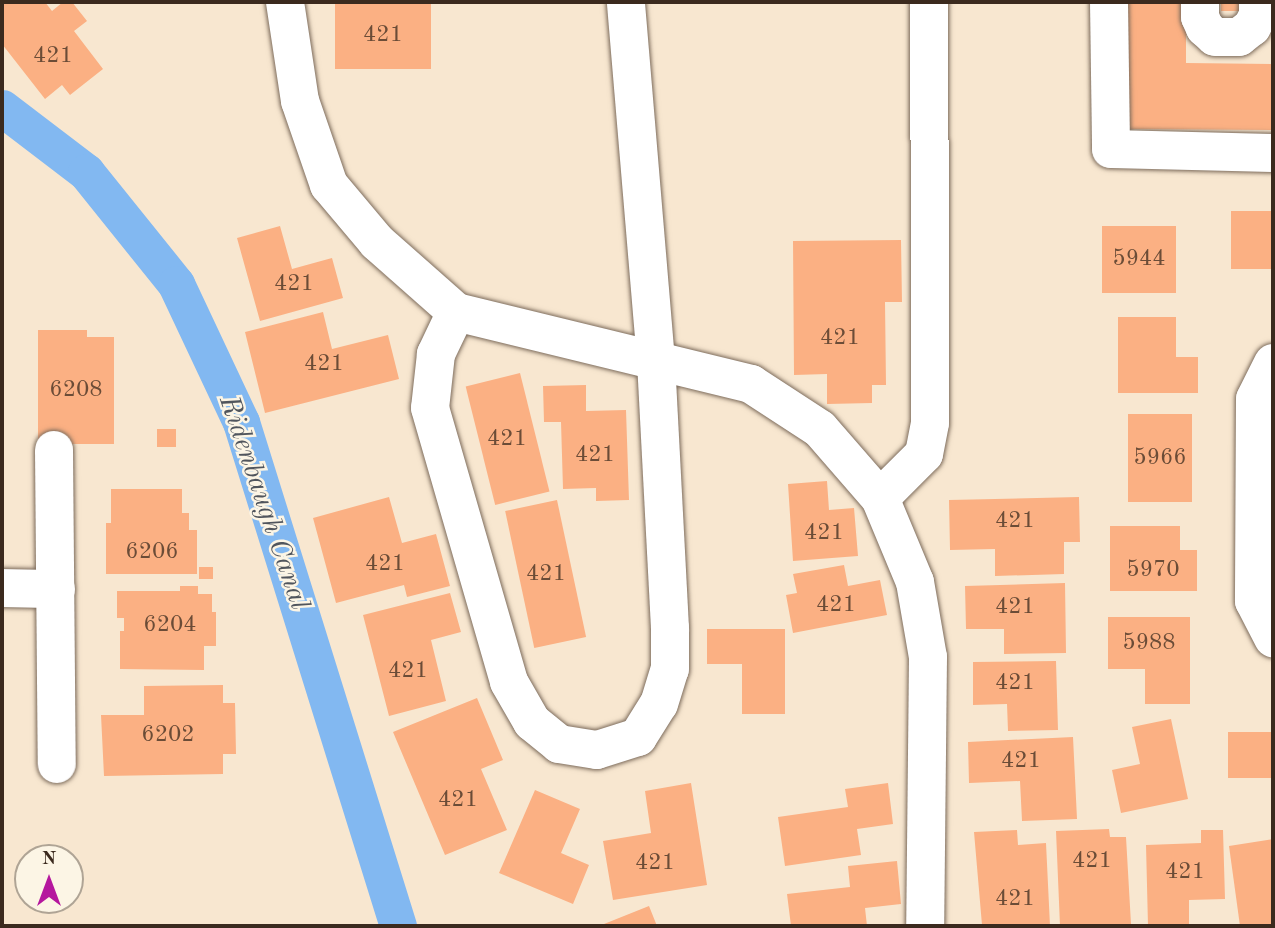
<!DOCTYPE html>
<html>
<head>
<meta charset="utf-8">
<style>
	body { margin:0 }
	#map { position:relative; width:1275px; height:928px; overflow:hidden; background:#f8e7d0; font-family:"Old Standard TT",serif }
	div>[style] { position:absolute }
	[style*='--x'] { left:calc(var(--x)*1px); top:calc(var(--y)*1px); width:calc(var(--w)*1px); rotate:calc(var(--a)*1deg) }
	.canal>* { height:37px; margin:-18.5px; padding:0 18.5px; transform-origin:18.5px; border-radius:18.5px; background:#82b8f1 }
	.building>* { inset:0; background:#fbb083; transform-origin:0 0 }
	.roads { filter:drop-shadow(0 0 2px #7d6c5c) drop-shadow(0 0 2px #7d6c5c) }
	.minor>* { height:38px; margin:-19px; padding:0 19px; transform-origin:19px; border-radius:19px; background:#fff }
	span { translate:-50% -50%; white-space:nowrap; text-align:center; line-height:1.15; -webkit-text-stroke:5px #fcf5e5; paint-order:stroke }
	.number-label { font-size:23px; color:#6b4c37 }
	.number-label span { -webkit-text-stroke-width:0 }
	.water-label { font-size:28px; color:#50555d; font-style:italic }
	.frame { position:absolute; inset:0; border:4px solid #3b2a1e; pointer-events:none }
	.north { position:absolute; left:14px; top:844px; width:70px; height:70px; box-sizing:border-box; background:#fcf5e5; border:2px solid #afa495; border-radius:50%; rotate:0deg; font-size:19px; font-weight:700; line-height:28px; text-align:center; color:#3b2a1e }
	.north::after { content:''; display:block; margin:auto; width:24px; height:32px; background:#b5179e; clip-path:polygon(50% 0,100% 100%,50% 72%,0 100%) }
</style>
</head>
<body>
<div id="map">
	<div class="canal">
		<i style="--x:2;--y:108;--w:106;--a:37.3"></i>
		<i style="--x:86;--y:172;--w:144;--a:51.2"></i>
		<i style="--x:176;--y:284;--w:153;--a:64.8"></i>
		<i style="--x:241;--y:422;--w:528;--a:72.7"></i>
	</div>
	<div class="building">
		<i style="clip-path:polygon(2px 2px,45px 2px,52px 11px,63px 2px,72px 2px,87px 21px,74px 31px,103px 69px,70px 95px,62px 85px,45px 99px,2px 44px)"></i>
		<i style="left:335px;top:2px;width:96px;height:67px"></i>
		<i style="clip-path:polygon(1123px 2px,1186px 2px,1186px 63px,1273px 64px,1273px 130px,1122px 129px)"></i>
		<i style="left:1221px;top:2px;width:25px;height:9px"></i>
		<i style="left:1231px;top:211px;width:42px;height:58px"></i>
		<i style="clip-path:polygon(280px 226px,292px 269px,332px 258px,343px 298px,260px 321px,237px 238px)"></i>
		<i style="left:1102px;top:226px;width:74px;height:67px"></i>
		<i style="clip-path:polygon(901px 240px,902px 302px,885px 302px,886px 385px,872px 385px,872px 403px,827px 404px,827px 374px,794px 375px,793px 241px)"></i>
		<i style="clip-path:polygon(323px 312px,332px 349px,388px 335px,399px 379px,265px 413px,245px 332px)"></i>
		<i style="clip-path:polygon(1118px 317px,1176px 317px,1176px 357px,1198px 357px,1198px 393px,1118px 393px)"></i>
		<i style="clip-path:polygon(38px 330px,87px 330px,87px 337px,114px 337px,114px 444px,38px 444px)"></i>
		<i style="left:520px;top:373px;width:122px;height:56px;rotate:76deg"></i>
		<i style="clip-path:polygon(586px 385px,586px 411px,626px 410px,629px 500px,596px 501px,596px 488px,563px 489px,561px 422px,544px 422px,543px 386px)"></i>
		<i style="left:1128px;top:414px;width:64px;height:88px"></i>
		<i style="left:157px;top:429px;width:19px;height:18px"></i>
		<i style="clip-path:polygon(827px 481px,829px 510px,854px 508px,858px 556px,793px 561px,788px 484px)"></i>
		<i style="clip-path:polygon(111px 489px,182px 489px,182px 513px,189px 513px,189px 530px,197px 530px,197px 574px,106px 574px,106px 523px,111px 523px)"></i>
		<i style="clip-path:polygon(389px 497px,402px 543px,436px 534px,450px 586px,407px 597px,404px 585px,336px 603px,313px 518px)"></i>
		<i style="clip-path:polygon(1079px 497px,1080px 542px,1064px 542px,1064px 574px,995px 576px,995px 549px,950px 550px,949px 500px)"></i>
		<i style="left:557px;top:500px;width:140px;height:53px;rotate:78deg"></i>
		<i style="clip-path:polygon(1110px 526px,1180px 526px,1180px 550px,1197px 550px,1197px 591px,1110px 591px)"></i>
		<i style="clip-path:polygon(844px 565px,848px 586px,880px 580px,887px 615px,793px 633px,786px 595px,797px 593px,793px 574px)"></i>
		<i style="left:199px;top:567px;width:14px;height:12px"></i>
		<i style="clip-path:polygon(1065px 583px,1066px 653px,1004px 654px,1004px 629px,966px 629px,965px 586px)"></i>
		<i style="clip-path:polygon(180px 586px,198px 586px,198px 594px,212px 594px,212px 612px,216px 612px,216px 646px,204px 646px,204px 670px,120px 669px,120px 631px,124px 631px,124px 618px,117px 618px,117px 591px,180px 591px)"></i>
		<i style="clip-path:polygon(450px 593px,461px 632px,431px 640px,446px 701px,389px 716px,363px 615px)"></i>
		<i style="clip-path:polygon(1108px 617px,1190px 617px,1190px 704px,1145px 704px,1145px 669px,1108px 669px)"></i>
		<i style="clip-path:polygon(707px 629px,785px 629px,785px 714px,742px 714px,742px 664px,707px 664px)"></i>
		<i style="clip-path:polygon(1056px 661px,1058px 730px,1008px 731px,1007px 704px,973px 705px,973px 662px)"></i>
		<i style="clip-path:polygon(223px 685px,223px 703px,235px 703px,236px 754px,223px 754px,223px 774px,104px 776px,101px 715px,144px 715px,144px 686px)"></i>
		<i style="clip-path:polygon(477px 698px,503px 760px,481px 769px,507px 830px,445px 855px,393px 732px)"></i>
		<i style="clip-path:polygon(1171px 719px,1188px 799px,1121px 813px,1112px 770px,1140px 764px,1132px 727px)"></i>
		<i style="left:1228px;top:732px;width:45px;height:46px"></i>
		<i style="clip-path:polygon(1073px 737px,1077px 819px,1022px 821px,1020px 781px,969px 783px,968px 742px)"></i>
		<i style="clip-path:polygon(691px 783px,707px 885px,613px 900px,603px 841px,651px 833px,645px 791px)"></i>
		<i style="clip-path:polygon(888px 783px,893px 824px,857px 829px,861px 855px,785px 866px,778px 817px,848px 807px,845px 789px)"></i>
		<i style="clip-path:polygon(535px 790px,580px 809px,561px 853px,589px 865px,573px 904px,499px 873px)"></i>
		<i style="clip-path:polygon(1109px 829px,1110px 837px,1126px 837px,1131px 924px,1060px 926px,1056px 831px)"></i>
		<i style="clip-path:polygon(1017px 830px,1018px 845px,1046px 843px,1050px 926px,982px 925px,974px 832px)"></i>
		<i style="clip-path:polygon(1201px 830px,1223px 830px,1225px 899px,1189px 900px,1189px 926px,1148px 926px,1146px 845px,1201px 843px)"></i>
		<i style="clip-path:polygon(1273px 839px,1273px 926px,1240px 926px,1229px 846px)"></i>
		<i style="clip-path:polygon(897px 861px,901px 904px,865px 908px,867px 926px,791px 926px,787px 894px,850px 887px,848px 866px)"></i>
		<i style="clip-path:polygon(649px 906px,657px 926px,599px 926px)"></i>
	</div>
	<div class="roads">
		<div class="minor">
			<i style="--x:285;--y:2;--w:100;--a:81.4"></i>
			<i style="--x:300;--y:101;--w:89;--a:71"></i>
			<i style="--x:329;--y:185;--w:75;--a:49.9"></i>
			<i style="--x:377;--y:242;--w:106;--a:41.5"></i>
			<i style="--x:456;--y:312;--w:304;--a:13.7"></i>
			<i style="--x:751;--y:384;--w:82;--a:33.1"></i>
			<i style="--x:820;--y:429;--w:91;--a:49"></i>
			<i style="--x:880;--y:498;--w:91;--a:67.4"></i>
			<i style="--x:915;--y:582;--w:76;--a:80.2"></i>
			<i style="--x:928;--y:657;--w:269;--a:90.6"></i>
			<i style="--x:1109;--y:2;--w:147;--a:89.2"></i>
			<i style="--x:1111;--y:149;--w:162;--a:1.4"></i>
			<i style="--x:1200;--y:2;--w:15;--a:90"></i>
			<i style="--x:1200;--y:17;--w:12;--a:66"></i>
			<i style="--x:1205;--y:28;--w:13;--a:42"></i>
			<i style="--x:1215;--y:37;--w:24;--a:0"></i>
			<i style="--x:1239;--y:37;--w:16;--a:-38"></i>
			<i style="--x:1252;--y:27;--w:13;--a:-63"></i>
			<i style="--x:1258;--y:15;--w:13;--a:-90"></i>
			<i style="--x:456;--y:312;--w:47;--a:115.5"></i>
			<i style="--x:436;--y:354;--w:54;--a:96.3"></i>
			<i style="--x:430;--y:408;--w:285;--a:73.9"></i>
			<i style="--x:509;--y:682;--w:46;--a:60.1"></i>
			<i style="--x:532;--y:722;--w:35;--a:39"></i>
			<i style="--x:559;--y:744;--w:38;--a:9"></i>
			<i style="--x:597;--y:750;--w:43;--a:-17.6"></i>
			<i style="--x:638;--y:737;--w:39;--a:-58"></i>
			<i style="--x:659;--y:704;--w:37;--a:-73"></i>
			<i style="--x:670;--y:669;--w:41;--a:-90"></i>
			<i style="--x:670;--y:628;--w:267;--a:-93"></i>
			<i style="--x:656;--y:361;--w:360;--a:-94.8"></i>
			<i style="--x:1273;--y:363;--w:40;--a:116.6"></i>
			<i style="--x:1255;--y:399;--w:202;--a:90.3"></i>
			<i style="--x:1254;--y:601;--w:42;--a:62.8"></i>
			<i style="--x:54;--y:450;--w:314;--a:89.5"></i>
			<i style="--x:880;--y:498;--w:62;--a:-45"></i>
			<i style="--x:924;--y:454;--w:32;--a:-79"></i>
			<i style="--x:930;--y:423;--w:421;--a:-90.1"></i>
			<i style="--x:2;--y:588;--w:54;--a:1.1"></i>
		</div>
	</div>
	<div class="number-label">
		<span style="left:383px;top:35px">421</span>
		<span style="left:53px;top:56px">421</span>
		<span style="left:1139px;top:259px">5944</span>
		<span style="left:294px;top:284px">421</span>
		<span style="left:840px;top:338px">421</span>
		<span style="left:324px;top:364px">421</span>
		<span style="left:76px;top:390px">6208</span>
		<span style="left:507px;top:439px">421</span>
		<span style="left:595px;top:455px">421</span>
		<span style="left:1160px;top:458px">5966</span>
		<span style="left:1015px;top:521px">421</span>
		<span style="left:824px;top:533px">421</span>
		<span style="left:152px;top:552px">6206</span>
		<span style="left:385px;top:564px">421</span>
		<span style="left:1153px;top:570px">5970</span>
		<span style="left:546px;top:574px">421</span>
		<span style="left:836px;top:605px">421</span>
		<span style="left:1015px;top:607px">421</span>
		<span style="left:170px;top:625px">6204</span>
		<span style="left:1149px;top:643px">5988</span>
		<span style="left:408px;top:671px">421</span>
		<span style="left:1015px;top:683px">421</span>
		<span style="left:168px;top:735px">6202</span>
		<span style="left:1021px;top:761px">421</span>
		<span style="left:458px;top:800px">421</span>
		<span style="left:1092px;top:861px">421</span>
		<span style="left:655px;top:863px">421</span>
		<span style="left:1185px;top:872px">421</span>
		<span style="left:1015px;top:899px">421</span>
	</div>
	<div class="water-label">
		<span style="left:263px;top:503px;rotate:71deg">Ridenbaugh Canal</span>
	</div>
	<div class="frame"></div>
	<div class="north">N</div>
</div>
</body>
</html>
